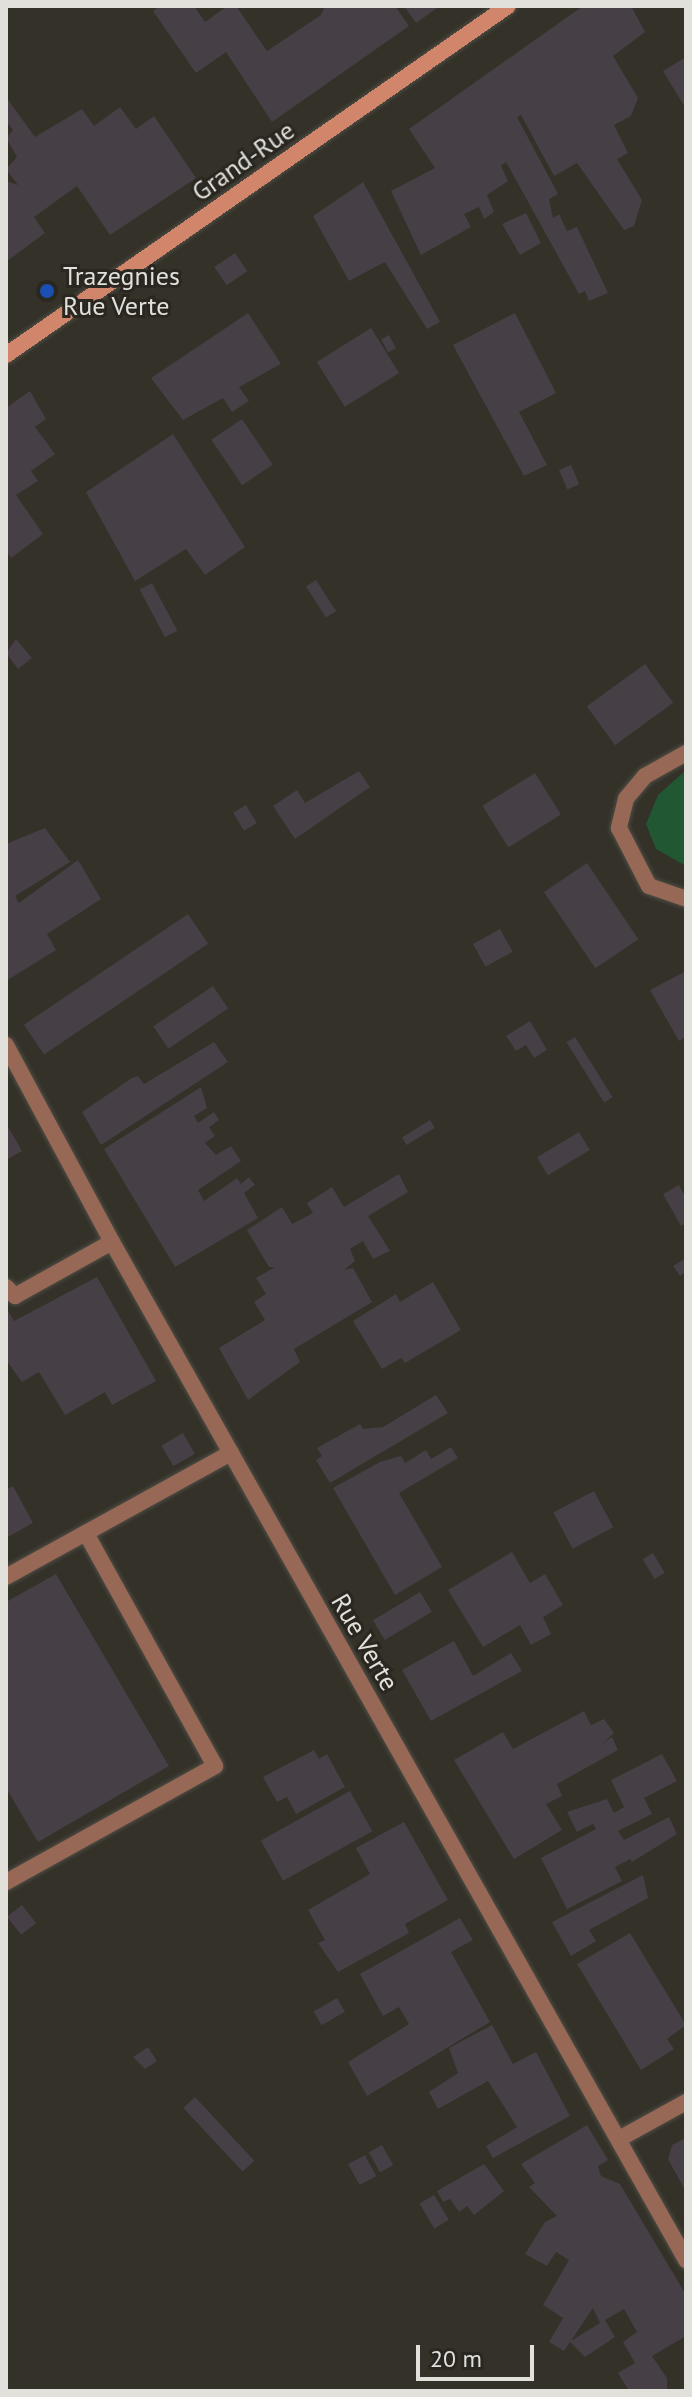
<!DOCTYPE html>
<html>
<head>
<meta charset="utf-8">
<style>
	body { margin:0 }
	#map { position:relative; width:692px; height:2397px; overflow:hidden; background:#333128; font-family:"PT Sans",sans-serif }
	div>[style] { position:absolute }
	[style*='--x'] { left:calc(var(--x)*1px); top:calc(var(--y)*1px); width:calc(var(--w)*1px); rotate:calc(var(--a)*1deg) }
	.green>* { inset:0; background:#215732 }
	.building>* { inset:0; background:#473f46; transform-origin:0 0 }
	.roads { filter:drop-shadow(0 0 2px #4f4d45) drop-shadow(0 0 2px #4f4d45) }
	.service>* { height:16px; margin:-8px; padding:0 8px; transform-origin:8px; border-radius:8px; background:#986857 }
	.minor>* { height:16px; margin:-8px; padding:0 8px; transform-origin:8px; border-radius:8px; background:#986857 }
	.secondary>* { height:16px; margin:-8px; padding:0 8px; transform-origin:8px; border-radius:8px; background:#d1856b }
	.dots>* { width:22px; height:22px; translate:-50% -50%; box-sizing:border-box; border:4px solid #29271f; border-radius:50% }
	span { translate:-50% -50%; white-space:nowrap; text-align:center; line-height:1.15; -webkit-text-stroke:6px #29271f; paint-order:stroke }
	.street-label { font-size:26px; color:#e2e0db }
	.poi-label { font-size:26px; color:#e2e0db }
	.left { translate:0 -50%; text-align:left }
	.frame { position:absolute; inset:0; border:8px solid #e2e0db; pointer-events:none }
	.scale { position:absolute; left:416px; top:2345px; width:118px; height:36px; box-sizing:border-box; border:4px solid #e2e0db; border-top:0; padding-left:10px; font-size:24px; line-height:28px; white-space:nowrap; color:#e2e0db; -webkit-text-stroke:6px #29271f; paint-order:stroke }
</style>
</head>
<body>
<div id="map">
	<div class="green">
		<i style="clip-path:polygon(686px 770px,686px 866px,656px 849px,646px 824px,658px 795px)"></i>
	</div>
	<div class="building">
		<i style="clip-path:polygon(160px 6px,194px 6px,205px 22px,227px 6px,236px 6px,267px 51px,321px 15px,325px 6px,395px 6px,409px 26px,272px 122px,226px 52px,196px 73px,153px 11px)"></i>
		<i style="clip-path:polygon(404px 6px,440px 6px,416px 23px)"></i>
		<i style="clip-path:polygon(583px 6px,631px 6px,645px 32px,613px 56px,638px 98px,631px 116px,614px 125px,628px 153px,617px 159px,642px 200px,634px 226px,624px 230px,577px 163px,554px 176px,521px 115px,517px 117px,558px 194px,549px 199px,553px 218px,559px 214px,567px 231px,577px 227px,608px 293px,589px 301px,585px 291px,579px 294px,506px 162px,501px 166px,508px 181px,487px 195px,494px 212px,484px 219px,479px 207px,464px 214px,471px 227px,421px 255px,391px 191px,435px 168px,409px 129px)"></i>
		<i style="clip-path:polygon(686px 57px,686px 102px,683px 104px,663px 71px)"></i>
		<i style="clip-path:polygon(6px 97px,35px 137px,82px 109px,94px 126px,120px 107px,136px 129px,154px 116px,196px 178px,110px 235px,77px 186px,34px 217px,45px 233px,6px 262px,6px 181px,18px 185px,6px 169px,17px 157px,6px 138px,13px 130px,6px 121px)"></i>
		<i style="clip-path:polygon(363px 182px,440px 322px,427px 329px,385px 262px,349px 281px,313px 216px)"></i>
		<i style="clip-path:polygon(526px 213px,541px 243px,520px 255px,502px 224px)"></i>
		<i style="left:235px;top:253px;width:22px;height:25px;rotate:56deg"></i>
		<i style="clip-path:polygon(248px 313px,281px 364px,239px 387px,249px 401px,232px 412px,223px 398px,183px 420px,151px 378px)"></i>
		<i style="clip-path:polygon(515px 313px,556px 393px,519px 412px,547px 465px,524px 476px,453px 345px)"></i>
		<i style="left:371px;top:328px;width:53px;height:64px;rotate:58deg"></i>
		<i style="left:389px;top:335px;width:15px;height:9px;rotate:62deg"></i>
		<i style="clip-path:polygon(30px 391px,46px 419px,35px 427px,55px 454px,31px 471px,38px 481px,16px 495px,43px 534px,11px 558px,6px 550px,6px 408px)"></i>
		<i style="left:242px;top:419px;width:55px;height:37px;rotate:56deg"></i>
		<i style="clip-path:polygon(173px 434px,245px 547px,205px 575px,186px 549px,135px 581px,86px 492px)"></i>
		<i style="left:571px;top:465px;width:21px;height:13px;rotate:67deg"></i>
		<i style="left:316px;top:580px;width:37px;height:12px;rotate:57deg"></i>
		<i style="left:152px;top:583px;width:54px;height:14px;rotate:62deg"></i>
		<i style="clip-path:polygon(16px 639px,32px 658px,18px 669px,6px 653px)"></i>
		<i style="left:645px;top:664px;width:48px;height:72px;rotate:54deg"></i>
		<i style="clip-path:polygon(359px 771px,370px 787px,295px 839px,273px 806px,297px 790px,305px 803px)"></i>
		<i style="left:535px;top:773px;width:49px;height:62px;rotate:58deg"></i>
		<i style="left:246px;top:805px;width:21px;height:15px;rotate:59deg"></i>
		<i style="clip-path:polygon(45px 828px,70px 862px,15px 896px,19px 903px,78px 860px,101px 899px,47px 934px,56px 950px,6px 981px,6px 844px)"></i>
		<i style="left:587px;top:863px;width:92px;height:52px;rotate:56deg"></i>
		<i style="left:188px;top:914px;width:36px;height:198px;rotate:56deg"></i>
		<i style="left:500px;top:929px;width:26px;height:31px;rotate:61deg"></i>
		<i style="clip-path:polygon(686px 971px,686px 1037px,679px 1041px,650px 990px)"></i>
		<i style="left:213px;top:986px;width:27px;height:72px;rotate:56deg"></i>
		<i style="clip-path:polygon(530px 1021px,547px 1050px,534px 1058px,526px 1045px,516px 1051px,506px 1036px)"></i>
		<i style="left:575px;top:1037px;width:71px;height:10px;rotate:58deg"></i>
		<i style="clip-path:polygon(214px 1042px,228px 1062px,101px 1145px,82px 1112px,132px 1078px,138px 1076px,144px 1084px)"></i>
		<i style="clip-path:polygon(201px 1087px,207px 1108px,194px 1116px,198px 1123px,214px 1112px,219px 1120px,209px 1127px,215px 1136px,205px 1143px,216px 1155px,231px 1146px,241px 1161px,198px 1190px,204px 1201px,237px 1178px,241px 1184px,249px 1177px,255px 1185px,244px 1193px,258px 1218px,175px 1267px,104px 1149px)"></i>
		<i style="left:430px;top:1120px;width:9px;height:33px;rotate:58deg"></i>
		<i style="clip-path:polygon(6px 1123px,22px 1151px,6px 1160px)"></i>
		<i style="left:579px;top:1132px;width:21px;height:49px;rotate:59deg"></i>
		<i style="clip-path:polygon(399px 1174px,408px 1192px,368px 1216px,390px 1251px,373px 1259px,363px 1241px,350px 1249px,355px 1261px,344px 1270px,353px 1268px,372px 1302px,294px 1349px,300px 1362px,248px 1400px,219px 1348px,265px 1320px,254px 1302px,266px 1294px,256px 1278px,275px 1267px,269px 1267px,247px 1230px,282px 1207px,292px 1224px,313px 1213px,307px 1203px,332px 1187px,344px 1207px)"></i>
		<i style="clip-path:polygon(679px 1185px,686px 1198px,686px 1223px,681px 1226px,663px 1194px)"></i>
		<i style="clip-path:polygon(686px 1258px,686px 1272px,680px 1276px,673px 1266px)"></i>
		<i style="clip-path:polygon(97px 1277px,156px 1381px,112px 1405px,105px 1392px,65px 1415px,39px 1372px,22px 1382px,6px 1360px,6px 1307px,14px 1321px)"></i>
		<i style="clip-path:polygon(433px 1282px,461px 1330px,405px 1363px,401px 1358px,382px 1369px,353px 1321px,396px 1294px,400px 1302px)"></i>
		<i style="clip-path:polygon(436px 1395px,448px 1413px,330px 1483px,316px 1460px,322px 1456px,317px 1448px,360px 1424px,363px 1429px,383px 1427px)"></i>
		<i style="left:183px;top:1433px;width:24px;height:25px;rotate:60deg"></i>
		<i style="clip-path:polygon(451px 1447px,458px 1458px,399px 1493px,442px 1567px,395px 1595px,333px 1488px,380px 1462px,401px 1456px,405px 1463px,426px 1450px,431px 1459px)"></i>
		<i style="clip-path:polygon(13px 1486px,33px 1523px,6px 1538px,6px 1490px)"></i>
		<i style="left:594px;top:1491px;width:41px;height:46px;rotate:62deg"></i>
		<i style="clip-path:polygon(512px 1552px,530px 1583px,545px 1574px,563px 1605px,543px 1617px,551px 1634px,531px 1645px,520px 1625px,483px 1647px,448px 1590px)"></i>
		<i style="left:653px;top:1553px;width:23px;height:12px;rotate:59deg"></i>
		<i style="clip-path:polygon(56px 1574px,169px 1766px,38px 1842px,6px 1788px,6px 1602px)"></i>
		<i style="left:420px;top:1592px;width:23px;height:55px;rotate:59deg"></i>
		<i style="clip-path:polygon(454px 1641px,473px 1676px,511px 1653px,522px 1671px,431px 1721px,402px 1670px)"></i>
		<i style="clip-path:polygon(584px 1711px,591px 1725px,604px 1719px,614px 1733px,602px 1744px,612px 1737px,618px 1750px,557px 1784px,562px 1796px,546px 1804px,562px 1830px,514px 1859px,454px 1760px,503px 1732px,513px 1749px)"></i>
		<i style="clip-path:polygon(314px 1750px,319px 1759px,327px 1754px,345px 1787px,296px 1814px,287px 1797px,277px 1802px,263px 1777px)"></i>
		<i style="clip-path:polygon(662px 1754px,677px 1781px,644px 1798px,652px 1814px,618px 1831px,624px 1840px,669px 1817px,677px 1834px,632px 1862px,630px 1859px,615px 1867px,622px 1881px,567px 1909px,541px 1858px,596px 1829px,593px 1824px,577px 1832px,567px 1812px,607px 1799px,614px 1813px,624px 1807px,611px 1780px)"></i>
		<i style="left:350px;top:1791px;width:46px;height:102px;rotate:61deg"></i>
		<i style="clip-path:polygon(404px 1822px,448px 1900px,405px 1924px,409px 1933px,338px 1972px,318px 1943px,325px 1940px,308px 1910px,370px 1874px,356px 1848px)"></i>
		<i style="clip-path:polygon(643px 1875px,648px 1898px,589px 1930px,596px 1941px,571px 1956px,552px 1922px)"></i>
		<i style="left:22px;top:1905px;width:23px;height:19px;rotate:52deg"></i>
		<i style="clip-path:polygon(460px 1918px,473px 1940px,451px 1952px,490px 2022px,367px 2096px,348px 2062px,409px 2024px,399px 2007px,383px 2016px,360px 1974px)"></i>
		<i style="clip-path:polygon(630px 1933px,686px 2025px,667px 2039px,674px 2049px,641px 2070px,577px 1964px)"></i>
		<i style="left:337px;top:1998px;width:16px;height:27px;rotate:60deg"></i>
		<i style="clip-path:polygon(492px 2025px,513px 2064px,536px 2052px,570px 2116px,493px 2158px,486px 2146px,517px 2127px,488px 2081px,438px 2109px,429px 2092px,458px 2073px,449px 2048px)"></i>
		<i style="clip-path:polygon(148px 2047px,157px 2061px,145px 2069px,133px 2057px)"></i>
		<i style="left:195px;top:2097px;width:87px;height:16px;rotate:47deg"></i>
		<i style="clip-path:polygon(evenodd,587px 2125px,608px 2160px,598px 2166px,601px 2176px,620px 2184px,686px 2295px,686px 2336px,652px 2356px,667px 2378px,667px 2391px,629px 2391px,618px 2373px,635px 2363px,623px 2342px,637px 2332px,624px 2309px,605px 2320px,615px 2337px,585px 2357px,570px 2342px,564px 2351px,549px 2342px,563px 2318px,543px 2305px,569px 2260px,556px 2252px,547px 2266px,525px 2254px,545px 2222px,557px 2216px,529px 2187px,535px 2183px,521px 2164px,587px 2125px,593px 2308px,600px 2323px,571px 2341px,593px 2308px)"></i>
		<i style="clip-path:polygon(686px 2138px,686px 2192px,668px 2159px,672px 2145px)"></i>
		<i style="left:382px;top:2145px;width:23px;height:15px;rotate:61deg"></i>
		<i style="left:365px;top:2155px;width:24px;height:19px;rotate:62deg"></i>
		<i style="clip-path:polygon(484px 2164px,504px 2191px,474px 2215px,467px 2206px,459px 2212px,450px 2199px,443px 2202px,437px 2191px)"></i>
		<i style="left:434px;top:2195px;width:29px;height:17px;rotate:59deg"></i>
	</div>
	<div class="roads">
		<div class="service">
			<i style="--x:6;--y:1287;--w:13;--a:45"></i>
			<i style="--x:15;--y:1296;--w:111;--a:-29.1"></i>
			<i style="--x:6;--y:1577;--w:257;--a:-28.9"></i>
			<i style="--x:6;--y:1882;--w:239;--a:-29"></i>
			<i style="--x:215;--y:1766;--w:266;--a:-119"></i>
		</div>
		<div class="minor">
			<i style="--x:686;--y:753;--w:47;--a:150.7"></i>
			<i style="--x:645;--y:776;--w:30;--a:130"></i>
			<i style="--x:626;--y:799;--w:30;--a:104"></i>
			<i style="--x:619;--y:828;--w:65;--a:62.7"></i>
			<i style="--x:649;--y:886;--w:39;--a:19"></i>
			<i style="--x:6;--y:1045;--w:224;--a:61.7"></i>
			<i style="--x:112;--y:1242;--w:1169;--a:60.58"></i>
			<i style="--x:619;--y:2139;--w:77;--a:-28.9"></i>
		</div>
		<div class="secondary">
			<i style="--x:6;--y:355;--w:611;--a:-34.81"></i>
		</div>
	</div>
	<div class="dots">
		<i style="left:47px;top:291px;background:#1a4fb4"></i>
	</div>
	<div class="street-label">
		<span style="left:243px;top:161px;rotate:-35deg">Grand-Rue</span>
		<span style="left:365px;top:1642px;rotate:60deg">Rue Verte</span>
	</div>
	<div class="poi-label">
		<span class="left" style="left:63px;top:291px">Trazegnies<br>Rue Verte</span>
	</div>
	<div class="frame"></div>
	<div class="scale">20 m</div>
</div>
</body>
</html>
